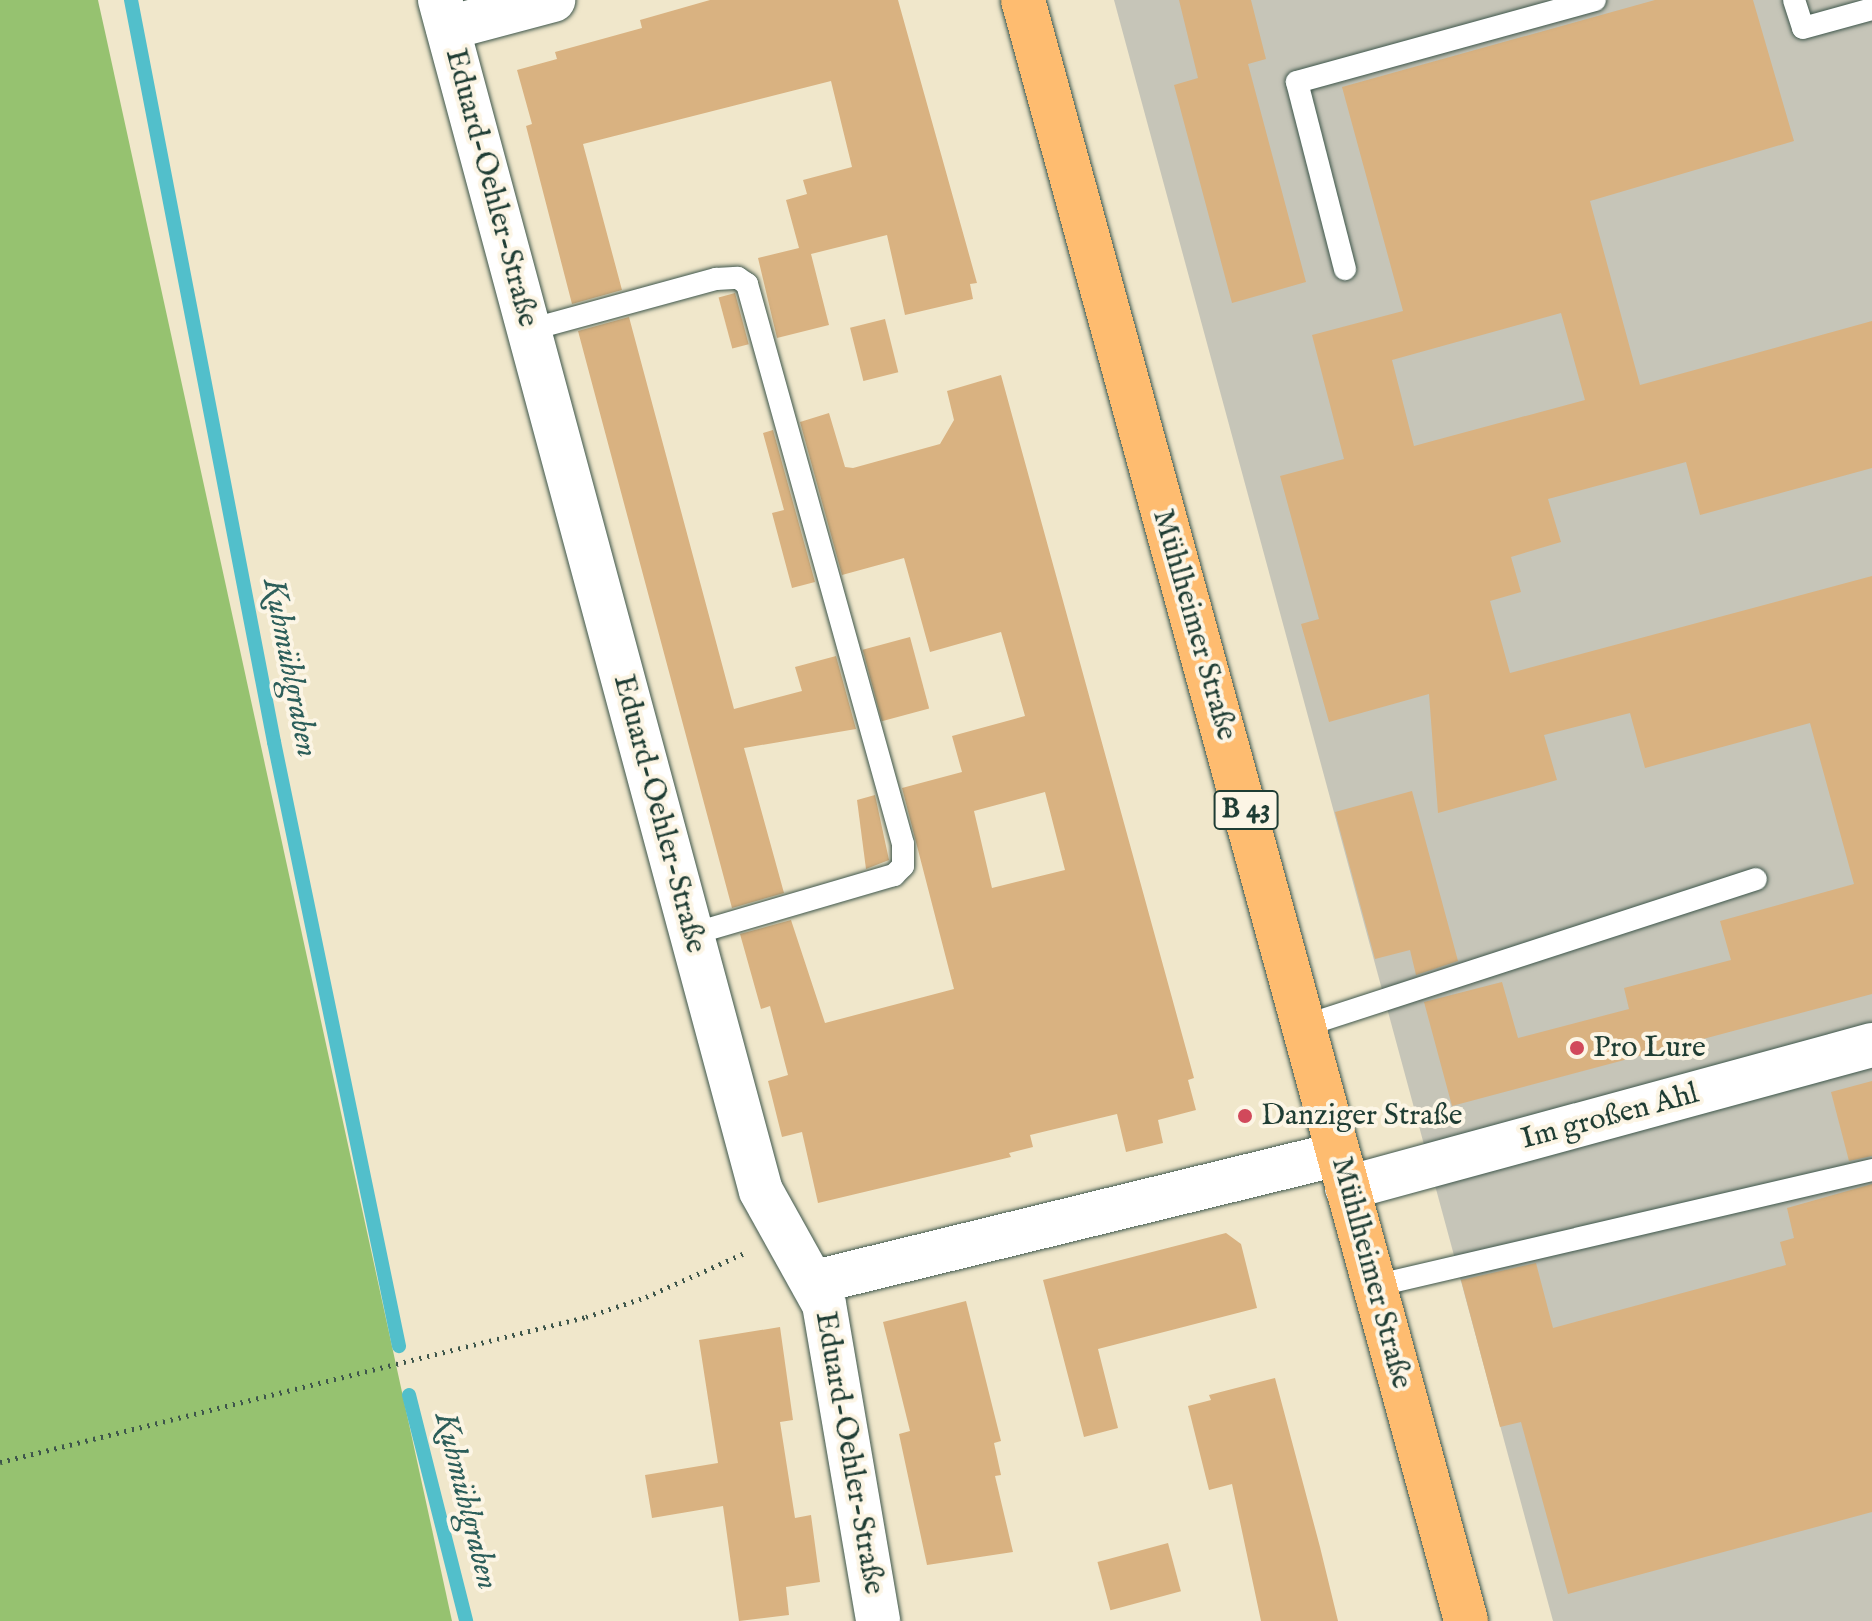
<!DOCTYPE html>
<html>
<head>
<meta charset="utf-8">
<style>
	body { margin:0 }
	#map { position:relative; width:1872px; height:1621px; overflow:hidden; background:#f0e7cb; font-family:"IM FELL English",serif }
	div>[style] { position:absolute }
	[style*='--x'] { left:calc(var(--x)*1px); top:calc(var(--y)*1px); width:calc(var(--w)*1px); rotate:calc(var(--a)*1deg) }
	.industrial>* { inset:0; background:#c6c5b8 }
	.green>* { inset:0; background:#96c270 }
	.stream>* { height:14px; margin:-7px; padding:0 7px; transform-origin:7px; border-radius:7px; background:#52bfcb }
	.building>* { inset:0; background:#d9b281; transform-origin:0 0 }
	.path>* { height:5px; margin-top:-2.5px; transform-origin:0; background:repeating-linear-gradient(90deg,#3e564b 0 2px,transparent 0 8px) }
	.roads { filter:drop-shadow(0 0 2px #3e564b) drop-shadow(0 0 2px #3e564b) }
	.lane>* { height:22px; margin:-11px; padding:0 11px; transform-origin:11px; border-radius:11px; background:#fff }
	.street>* { height:44px; margin:-22px; padding:0 22px; transform-origin:22px; border-radius:22px; background:#fff }
	.primary>* { height:44px; margin:-22px; padding:0 22px; transform-origin:22px; border-radius:22px; background:#febc70 }
	.dots>* { width:22px; height:22px; translate:-50% -50%; box-sizing:border-box; border:4px solid #fcf5e5; border-radius:50% }
	span { translate:-50% -50%; white-space:nowrap; text-align:center; line-height:1.15; -webkit-text-stroke:8px #fcf5e5; paint-order:stroke }
	.shield-label span { padding:2px 6px; background:#fcf5e5; border:2px solid; border-radius:6px; -webkit-text-stroke-width:0 }
	.shield-label { font-size:28px; color:#1f3d34; font-weight:700 }
	.street-label { font-size:30px; color:#1f3d34 }
	.poi-label { font-size:30px; color:#1f3d34 }
	.left { translate:0 -50%; text-align:left }
	.water-label { font-size:32px; color:#2c5e5a; font-style:italic }
</style>
</head>
<body>
<div id="map">
	<div class="industrial">
		<i style="clip-path:polygon(1114px 0,1872px 0,1872px 1621px,1553px 1621px)"></i>
	</div>
	<div class="green">
		<i style="clip-path:polygon(0 0,98px 0,452px 1621px,0 1621px)"></i>
	</div>
	<div class="stream">
		<i style="--x:131;--y:0;--w:756;--a:79.09"></i>
		<i style="--x:274;--y:742;--w:617;--a:78.31"></i>
		<i style="--x:409;--y:1395;--w:233;--a:75.8"></i>
	</div>
	<div class="building">
		<i style="clip-path:polygon(710px 0,898px 0,977px 283px,970px 284px,973px 299px,905px 315px,887px 235px,811px 254px,829px 325px,777px 338px,758px 258px,799px 248px,786px 200px,807px 194px,803px 180px,852px 167px,831px 81px,583px 144px,622px 290px,572px 304px,526px 126px,532px 124px,517px 70px,557px 59px,555px 52px,642px 28px,640px 20px)"></i>
		<i style="clip-path:polygon(1179px 0,1251px 0,1266px 59px,1248px 64px,1306px 282px,1232px 303px,1174px 85px,1198px 78px)"></i>
		<i style="clip-path:polygon(evenodd,1655px 0,1753px 0,1794px 141px,1590px 201px,1640px 385px,1872px 321px,1872px 468px,1700px 515px,1686px 462px,1548px 499px,1561px 542px,1511px 557px,1521px 592px,1490px 601px,1510px 673px,1872px 576px,1872px 994px,1452px 1106px,1424px 1002px,1502px 982px,1518px 1038px,1629px 1009px,1624px 988px,1731px 960px,1720px 921px,1854px 884px,1810px 723px,1645px 768px,1630px 713px,1544px 735px,1557px 780px,1438px 813px,1429px 694px,1329px 722px,1301px 624px,1319px 619px,1280px 476px,1344px 459px,1312px 335px,1403px 311px,1342px 87px,1655px 0,1561px 313px,1585px 400px,1414px 446px,1392px 360px,1561px 313px)"></i>
		<i style="left:735px;top:293px;width:53px;height:17px;rotate:75deg"></i>
		<i style="clip-path:polygon(629px 317px,734px 709px,802px 691px,795px 667px,836px 656px,856px 729px,744px 748px,784px 893px,732px 908px,578px 331px)"></i>
		<i style="left:885px;top:319px;width:55px;height:36px;rotate:76deg"></i>
		<i style="clip-path:polygon(evenodd,1001px 375px,1194px 1078px,1188px 1080px,1196px 1110px,1158px 1120px,1163px 1143px,1126px 1152px,1117px 1114px,1030px 1135px,1033px 1147px,1009px 1153px,1011px 1157px,818px 1203px,802px 1132px,782px 1137px,768px 1081px,788px 1075px,770px 1006px,761px 1009px,740px 934px,791px 920px,825px 1023px,954px 989px,902px 788px,962px 772px,952px 736px,1025px 716px,1001px 632px,930px 652px,904px 558px,842px 575px,800px 422px,829px 413px,845px 467px,853px 468px,940px 444px,954px 420px,947px 391px,1001px 375px,1045px 792px,1065px 870px,992px 888px,974px 811px,1045px 792px)"></i>
		<i style="clip-path:polygon(773px 430px,815px 582px,792px 588px,772px 513px,784px 510px,763px 433px)"></i>
		<i style="left:910px;top:637px;width:74px;height:49px;rotate:75deg"></i>
		<i style="clip-path:polygon(1412px 791px,1458px 961px,1416px 975px,1410px 950px,1375px 959px,1335px 812px)"></i>
		<i style="clip-path:polygon(875px 795px,889px 860px,866px 869px,857px 800px)"></i>
		<i style="clip-path:polygon(1872px 1081px,1872px 1156px,1849px 1161px,1831px 1092px)"></i>
		<i style="clip-path:polygon(1872px 1184px,1872px 1512px,1568px 1594px,1521px 1422px,1500px 1427px,1461px 1280px,1536px 1263px,1553px 1328px,1786px 1265px,1780px 1242px,1794px 1238px,1787px 1208px)"></i>
		<i style="clip-path:polygon(1226px 1233px,1241px 1244px,1257px 1308px,1098px 1349px,1118px 1428px,1084px 1437px,1043px 1280px)"></i>
		<i style="clip-path:polygon(966px 1301px,1001px 1441px,994px 1443px,1001px 1475px,995px 1476px,1013px 1552px,927px 1565px,899px 1434px,910px 1431px,883px 1322px)"></i>
		<i style="clip-path:polygon(780px 1327px,793px 1420px,780px 1422px,795px 1518px,811px 1515px,820px 1582px,786px 1587px,789px 1615px,739px 1621px,723px 1506px,652px 1518px,645px 1475px,718px 1463px,699px 1340px)"></i>
		<i style="clip-path:polygon(1275px 1378px,1320px 1547px,1338px 1621px,1261px 1621px,1232px 1484px,1209px 1490px,1188px 1406px,1211px 1400px,1209px 1395px)"></i>
		<i style="left:1168px;top:1543px;width:50px;height:73px;rotate:75deg"></i>
	</div>
	<div class="path">
		<i style="--x:0;--y:1462;--w:604;--a:-13.9"></i>
		<i style="--x:586;--y:1317;--w:63;--a:-18.4"></i>
		<i style="--x:646;--y:1297;--w:108;--a:-24"></i>
	</div>
	<div class="roads">
		<div class="lane">
			<i style="--x:1794;--y:0;--w:29;--a:72"></i>
			<i style="--x:1803;--y:28;--w:72;--a:-15.4"></i>
			<i style="--x:1345;--y:269;--w:193;--a:-104.4"></i>
			<i style="--x:1297;--y:82;--w:309;--a:-15.4"></i>
			<i style="--x:529;--y:330;--w:194;--a:-15.3"></i>
			<i style="--x:716;--y:279;--w:22;--a:-3"></i>
			<i style="--x:738;--y:278;--w:11;--a:34"></i>
			<i style="--x:747;--y:284;--w:581;--a:74.43"></i>
			<i style="--x:903;--y:844;--w:22;--a:90"></i>
			<i style="--x:903;--y:866;--w:13;--a:135"></i>
			<i style="--x:894;--y:875;--w:210;--a:163.7"></i>
			<i style="--x:1304;--y:1026;--w:475;--a:-18"></i>
			<i style="--x:1374;--y:1286;--w:511;--a:-13.11"></i>
		</div>
		<div class="street">
			<i style="--x:440;--y:0;--w:1233;--a:74.92"></i>
			<i style="--x:761;--y:1191;--w:129;--a:60.9"></i>
			<i style="--x:824;--y:1304;--w:322;--a:80.3"></i>
			<i style="--x:448;--y:28;--w:109;--a:-14.9"></i>
			<i style="--x:1347;--y:1188;--w:544;--a:-15.24"></i>
			<i style="--x:815;--y:1282;--w:538;--a:-13.75"></i>
		</div>
		<div class="primary">
			<i style="--x:1023;--y:0;--w:1680;--a:74.71"></i>
		</div>
	</div>
	<div class="dots">
		<i style="left:1577px;top:1048px;background:#d1495b"></i>
		<i style="left:1245px;top:1116px;background:#d1495b"></i>
	</div>
	<div class="shield-label">
		<span style="left:1246px;top:810px">B 43</span>
	</div>
	<div class="street-label">
		<span style="left:491px;top:188px;rotate:75deg">Eduard-Oehler-Straße</span>
		<span style="left:1194px;top:625px;rotate:74deg">Mühlheimer Straße</span>
		<span style="left:659px;top:814px;rotate:75deg">Eduard-Oehler-Straße</span>
		<span style="left:1610px;top:1117px;rotate:-15deg">Im großen Ahl</span>
		<span style="left:1371px;top:1273px;rotate:75deg">Mühlheimer Straße</span>
		<span style="left:849px;top:1453px;rotate:80deg">Eduard-Oehler-Straße</span>
	</div>
	<div class="poi-label">
		<span class="left" style="left:1593px;top:1048px">Pro Lure</span>
		<span class="left" style="left:1261px;top:1116px">Danziger Straße</span>
	</div>
	<div class="water-label">
		<span style="left:289px;top:668px;rotate:79deg">Kuhmühlgraben</span>
		<span style="left:465px;top:1501px;rotate:76deg">Kuhmühlgraben</span>
	</div>
</div>
</body>
</html>
